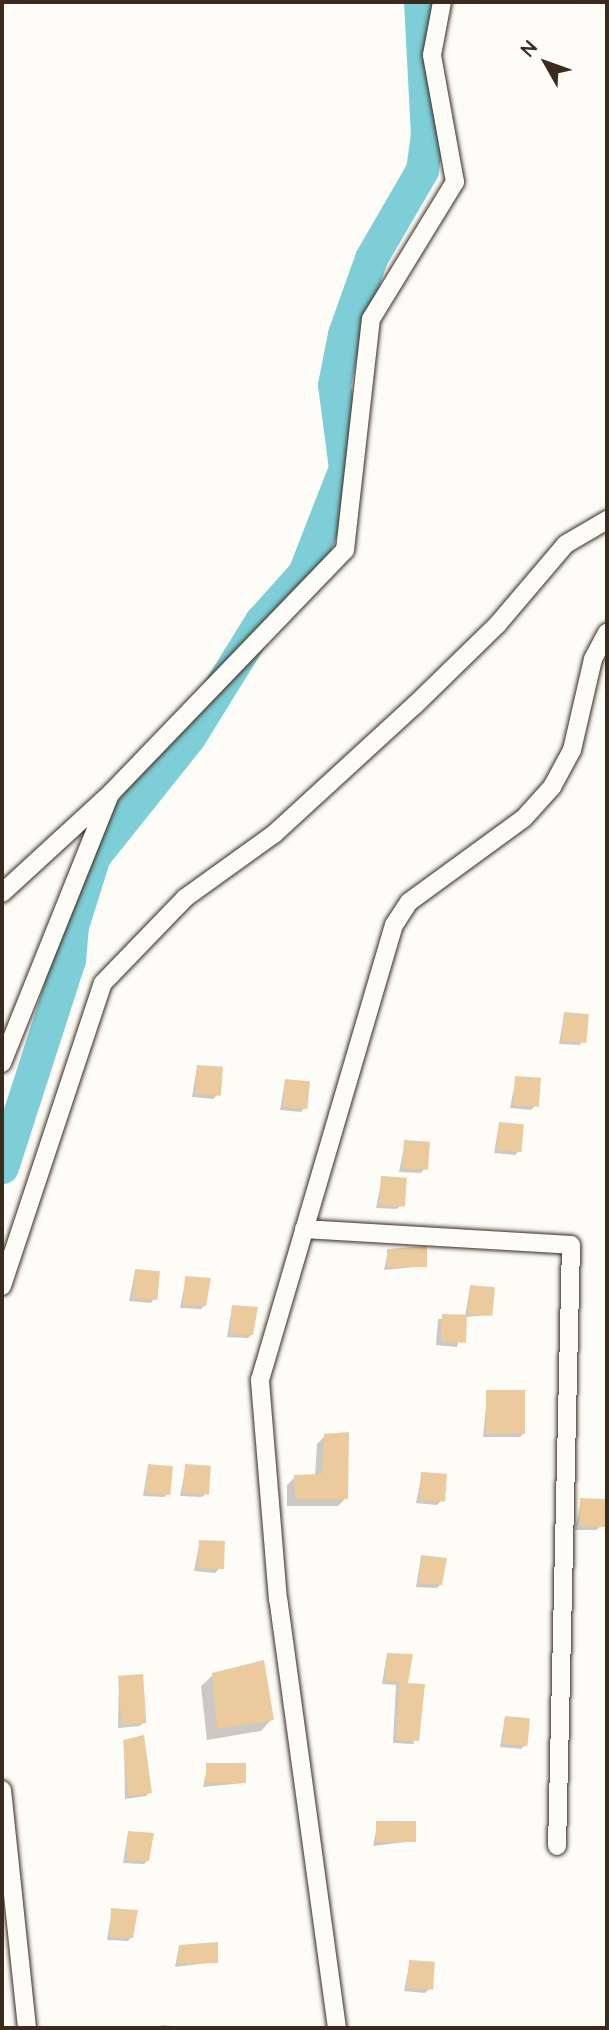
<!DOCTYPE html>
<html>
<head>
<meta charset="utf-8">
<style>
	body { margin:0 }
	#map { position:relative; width:609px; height:2030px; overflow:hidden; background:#fdfcf7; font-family:"Architects Daughter",sans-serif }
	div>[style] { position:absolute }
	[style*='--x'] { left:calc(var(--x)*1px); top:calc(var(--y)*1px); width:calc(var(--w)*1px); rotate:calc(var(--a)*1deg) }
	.shadow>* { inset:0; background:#0003 }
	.canal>* { height:33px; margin:-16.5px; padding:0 16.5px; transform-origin:16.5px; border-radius:16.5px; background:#7dced7 }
	.building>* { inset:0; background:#ebcb9d; transform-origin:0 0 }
	.roads { filter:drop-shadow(0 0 2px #3b2a1e) drop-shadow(0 0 2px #3b2a1e) }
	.service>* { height:18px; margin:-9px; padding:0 9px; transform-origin:9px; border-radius:9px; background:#fdfcf7 }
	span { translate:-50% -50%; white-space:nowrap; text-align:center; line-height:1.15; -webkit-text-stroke:6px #fdfcf7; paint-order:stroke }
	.frame { position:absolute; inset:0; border:4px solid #3b2a1e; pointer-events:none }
	.north { position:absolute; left:511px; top:28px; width:70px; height:70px; -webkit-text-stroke:5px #fdfcf7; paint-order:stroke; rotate:310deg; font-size:19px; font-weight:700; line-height:28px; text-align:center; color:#3b2a1e }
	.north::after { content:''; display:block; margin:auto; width:24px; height:32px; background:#3b2a1e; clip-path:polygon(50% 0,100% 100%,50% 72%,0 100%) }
</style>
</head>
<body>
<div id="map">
	<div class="shadow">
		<i style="clip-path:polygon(564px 1014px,583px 1041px,580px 1045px,559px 1044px)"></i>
		<i style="clip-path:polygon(197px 1067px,217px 1095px,213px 1099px,192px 1097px)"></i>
		<i style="clip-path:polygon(516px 1078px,535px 1106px,531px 1110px,510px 1108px)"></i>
		<i style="clip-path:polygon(285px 1081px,304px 1108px,301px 1112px,280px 1110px)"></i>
		<i style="clip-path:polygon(499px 1124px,519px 1151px,515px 1155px,494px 1153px)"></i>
		<i style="clip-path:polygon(405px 1142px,424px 1169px,421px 1173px,399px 1172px)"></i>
		<i style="clip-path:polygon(382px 1178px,401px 1205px,397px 1209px,376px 1208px)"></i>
		<i style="clip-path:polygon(388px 1251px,425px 1266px,384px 1270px)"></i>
		<i style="clip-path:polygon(135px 1271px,154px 1299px,151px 1303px,129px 1301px)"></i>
		<i style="clip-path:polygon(186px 1278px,205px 1305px,201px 1309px,180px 1308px)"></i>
		<i style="clip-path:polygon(470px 1287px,490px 1315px,465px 1317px,457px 1347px,436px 1345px,438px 1319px,465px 1317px)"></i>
		<i style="clip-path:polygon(232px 1307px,252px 1334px,248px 1338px,227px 1337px)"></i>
		<i style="clip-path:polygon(487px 1396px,524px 1433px,520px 1437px,483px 1437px)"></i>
		<i style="clip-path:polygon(325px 1436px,346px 1498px,338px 1506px,287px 1506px,287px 1485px,295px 1477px,315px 1476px,317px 1444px)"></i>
		<i style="clip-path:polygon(148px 1466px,168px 1494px,164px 1497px,143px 1496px)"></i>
		<i style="clip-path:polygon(186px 1466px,206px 1493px,202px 1497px,180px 1496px)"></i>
		<i style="clip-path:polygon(422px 1474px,441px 1501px,437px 1505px,416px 1503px)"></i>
		<i style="clip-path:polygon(581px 1500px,600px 1527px,596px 1530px,575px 1530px)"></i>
		<i style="clip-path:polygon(200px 1541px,219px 1569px,215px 1573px,194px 1571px)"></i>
		<i style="clip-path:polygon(421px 1557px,441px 1584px,437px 1588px,416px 1587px)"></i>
		<i style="clip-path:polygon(387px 1654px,406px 1685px,414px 1744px,393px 1743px,396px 1685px,382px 1684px)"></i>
		<i style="clip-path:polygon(213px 1675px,272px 1719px,261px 1731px,207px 1740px,201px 1686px)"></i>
		<i style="clip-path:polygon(119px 1679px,144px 1722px,140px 1726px,118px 1728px)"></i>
		<i style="clip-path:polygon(505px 1717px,525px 1745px,521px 1749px,500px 1747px)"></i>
		<i style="clip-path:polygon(124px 1741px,150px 1792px,146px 1796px,125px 1799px)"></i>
		<i style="clip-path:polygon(207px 1768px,244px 1783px,203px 1787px)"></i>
		<i style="clip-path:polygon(377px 1826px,414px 1841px,373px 1846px)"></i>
		<i style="clip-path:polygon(128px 1833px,148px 1860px,144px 1864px,123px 1863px)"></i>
		<i style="clip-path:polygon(112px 1910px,131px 1937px,128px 1941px,107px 1940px)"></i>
		<i style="clip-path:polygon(179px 1947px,216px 1962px,175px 1967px)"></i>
		<i style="clip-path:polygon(410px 1961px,429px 1989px,425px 1993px,404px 1991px)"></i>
		<i style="clip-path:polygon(162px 2025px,185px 2027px,159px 2028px)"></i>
	</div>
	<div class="canal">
		<i style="--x:2;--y:1167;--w:218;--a:-72.1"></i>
		<i style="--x:69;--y:960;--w:34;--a:-85"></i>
		<i style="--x:72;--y:926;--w:73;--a:-72.6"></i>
		<i style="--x:94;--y:856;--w:152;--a:-51.4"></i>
		<i style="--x:189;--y:737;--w:137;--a:-58.2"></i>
		<i style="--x:261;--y:621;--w:64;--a:-48.1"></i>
		<i style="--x:304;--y:573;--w:113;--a:-68.7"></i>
		<i style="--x:345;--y:468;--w:84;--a:-97.5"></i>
		<i style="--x:334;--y:385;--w:52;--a:-78.9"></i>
		<i style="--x:344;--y:334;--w:81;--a:-70.4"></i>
		<i style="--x:371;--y:258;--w:102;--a:-59.9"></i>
		<i style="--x:422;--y:170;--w:35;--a:-82"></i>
		<i style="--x:427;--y:135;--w:133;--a:-93"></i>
	</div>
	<div class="building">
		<i style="left:564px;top:1012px;width:25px;height:29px;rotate:5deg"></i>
		<i style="left:197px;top:1065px;width:26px;height:29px;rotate:4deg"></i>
		<i style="left:515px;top:1076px;width:26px;height:29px;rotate:4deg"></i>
		<i style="left:285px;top:1079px;width:25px;height:28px;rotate:5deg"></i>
		<i style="left:499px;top:1122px;width:25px;height:28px;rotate:5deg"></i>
		<i style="left:404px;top:1140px;width:26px;height:28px;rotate:4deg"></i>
		<i style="left:381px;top:1176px;width:26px;height:29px;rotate:4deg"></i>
		<i style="clip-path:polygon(427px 1246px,427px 1267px,387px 1267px,387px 1249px)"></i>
		<i style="left:135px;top:1269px;width:25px;height:29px;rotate:5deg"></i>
		<i style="clip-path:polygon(185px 1276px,211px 1278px,206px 1306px,183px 1305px)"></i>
		<i style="left:470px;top:1285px;width:25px;height:29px;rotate:5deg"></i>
		<i style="clip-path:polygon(232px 1305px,258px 1307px,253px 1335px,230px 1334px)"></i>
		<i style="left:442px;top:1314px;width:25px;height:28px;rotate:2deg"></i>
		<i style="left:525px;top:1390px;width:44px;height:39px;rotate:90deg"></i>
		<i style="clip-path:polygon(349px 1432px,348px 1499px,295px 1499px,294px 1475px,322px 1474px,324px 1434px)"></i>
		<i style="left:148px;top:1464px;width:25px;height:29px;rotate:5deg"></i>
		<i style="left:185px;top:1464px;width:26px;height:29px;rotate:4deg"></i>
		<i style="left:421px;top:1472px;width:26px;height:28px;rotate:4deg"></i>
		<i style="left:580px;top:1498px;width:26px;height:28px;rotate:2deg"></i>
		<i style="left:199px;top:1540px;width:26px;height:28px;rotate:2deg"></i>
		<i style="clip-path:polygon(421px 1555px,447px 1558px,442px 1585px,419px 1584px)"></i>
		<i style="clip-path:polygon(387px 1653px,413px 1654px,408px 1683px,425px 1684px,419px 1741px,396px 1740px,399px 1682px,385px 1681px)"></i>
		<i style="clip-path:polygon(264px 1660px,274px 1720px,217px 1729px,212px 1673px)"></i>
		<i style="left:143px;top:1674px;width:49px;height:25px;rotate:86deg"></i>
		<i style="left:505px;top:1716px;width:25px;height:28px;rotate:5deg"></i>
		<i style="clip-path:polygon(144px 1735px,152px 1793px,128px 1796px,123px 1740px)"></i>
		<i style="left:246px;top:1763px;width:20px;height:40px;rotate:90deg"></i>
		<i style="left:416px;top:1821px;width:21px;height:40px;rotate:90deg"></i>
		<i style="clip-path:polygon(128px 1831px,154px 1833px,149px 1861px,126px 1860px)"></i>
		<i style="clip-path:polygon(111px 1908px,138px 1910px,133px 1938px,110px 1937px)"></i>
		<i style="clip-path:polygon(218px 1942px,218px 1963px,178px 1964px,179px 1945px)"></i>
		<i style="left:409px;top:1960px;width:26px;height:28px;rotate:4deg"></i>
	</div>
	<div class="roads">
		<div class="service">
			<i style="--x:2;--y:893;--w:148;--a:-42.5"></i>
			<i style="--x:111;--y:793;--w:337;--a:-46.1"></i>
			<i style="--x:345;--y:550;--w:232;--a:-83.6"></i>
			<i style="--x:371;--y:319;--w:161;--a:-58.5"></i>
			<i style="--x:455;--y:182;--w:129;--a:-100.3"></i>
			<i style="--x:432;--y:55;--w:54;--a:-79.3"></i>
			<i style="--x:2;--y:1063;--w:287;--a:-68.1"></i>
			<i style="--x:304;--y:1229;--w:267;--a:3.4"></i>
			<i style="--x:571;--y:1245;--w:601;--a:91.33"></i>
			<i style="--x:2;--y:1286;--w:319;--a:-71.6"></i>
			<i style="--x:103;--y:983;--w:118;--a:-46"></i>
			<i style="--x:185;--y:898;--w:110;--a:-35.7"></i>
			<i style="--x:274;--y:834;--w:191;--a:-42.5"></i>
			<i style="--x:415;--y:705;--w:115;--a:-44.3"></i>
			<i style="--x:497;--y:625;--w:106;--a:-49.6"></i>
			<i style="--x:566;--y:544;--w:48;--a:-30.3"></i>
			<i style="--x:2;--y:1790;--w:239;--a:84"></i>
			<i style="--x:337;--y:2028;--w:432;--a:-97.8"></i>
			<i style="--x:278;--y:1600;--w:221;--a:-94.7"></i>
			<i style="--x:260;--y:1380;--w:474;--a:-73.6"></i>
			<i style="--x:394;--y:925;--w:27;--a:-57"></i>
			<i style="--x:409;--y:902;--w:142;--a:-36.1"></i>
			<i style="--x:524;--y:818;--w:42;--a:-47.9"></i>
			<i style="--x:552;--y:787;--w:42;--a:-61.6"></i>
			<i style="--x:572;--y:750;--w:93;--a:-77"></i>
			<i style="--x:593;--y:659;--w:30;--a:-62"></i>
		</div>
	</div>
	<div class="frame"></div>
	<div class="north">N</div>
</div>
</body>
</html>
